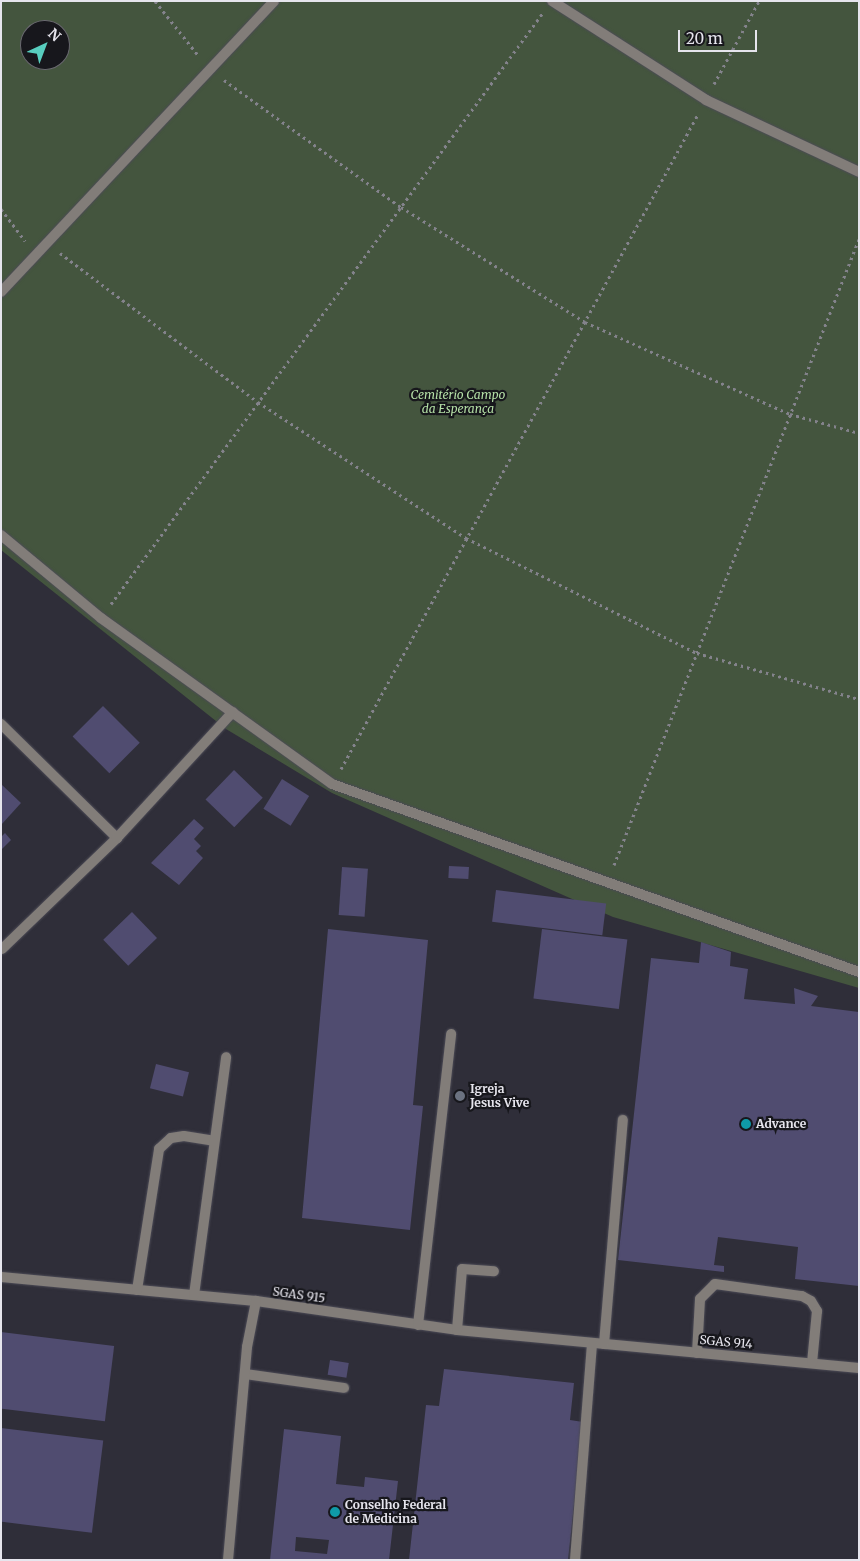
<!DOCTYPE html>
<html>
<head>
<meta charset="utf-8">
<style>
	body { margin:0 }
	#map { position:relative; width:860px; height:1561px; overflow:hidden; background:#2f2e39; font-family:Merriweather,serif }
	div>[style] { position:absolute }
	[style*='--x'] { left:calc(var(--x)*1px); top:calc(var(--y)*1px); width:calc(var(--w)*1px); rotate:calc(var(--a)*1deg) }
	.green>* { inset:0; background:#44553e }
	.building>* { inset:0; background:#504c70; transform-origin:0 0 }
	.path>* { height:3px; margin-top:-1.5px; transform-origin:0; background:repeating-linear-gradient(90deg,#84838c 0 2.5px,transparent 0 6.5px) }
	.roads { filter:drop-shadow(0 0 1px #4c4b56) drop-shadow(0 0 1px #4c4b56) }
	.lane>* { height:10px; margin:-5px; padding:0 5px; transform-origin:5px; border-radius:5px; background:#827d79 }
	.dots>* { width:14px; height:14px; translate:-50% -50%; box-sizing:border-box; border:2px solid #17171c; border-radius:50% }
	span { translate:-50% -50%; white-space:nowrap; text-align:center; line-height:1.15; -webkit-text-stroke:4.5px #17171c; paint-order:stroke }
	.park-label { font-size:12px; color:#b4dfa6; font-style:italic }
	.poi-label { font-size:12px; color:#e6e5ed; font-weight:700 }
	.left { translate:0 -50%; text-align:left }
	.street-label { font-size:12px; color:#e6e5ed }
	.frame { position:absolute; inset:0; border:2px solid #e6e5ed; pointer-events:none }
	.north { position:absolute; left:20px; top:20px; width:50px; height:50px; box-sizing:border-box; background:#17171c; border:1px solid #6a6970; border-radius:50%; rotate:43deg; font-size:14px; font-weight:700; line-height:20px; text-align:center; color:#e6e5ed }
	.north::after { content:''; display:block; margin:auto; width:18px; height:22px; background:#58cebf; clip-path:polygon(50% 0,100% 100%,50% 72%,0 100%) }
	.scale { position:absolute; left:678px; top:30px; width:79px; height:22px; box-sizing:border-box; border:2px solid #e6e5ed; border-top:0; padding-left:6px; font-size:15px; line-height:18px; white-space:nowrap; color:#e6e5ed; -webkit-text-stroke:4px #17171c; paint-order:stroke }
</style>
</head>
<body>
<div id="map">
	<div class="green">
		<i style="clip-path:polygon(evenodd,1px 1px,859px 1px,859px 988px,613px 917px,332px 793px,226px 729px,1px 550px,1px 1px,30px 30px,60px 30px,60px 60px,30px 60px,30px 30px)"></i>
	</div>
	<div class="building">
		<i style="left:103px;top:706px;width:52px;height:43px;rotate:45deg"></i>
		<i style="left:234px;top:770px;width:40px;height:41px;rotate:44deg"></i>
		<i style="left:282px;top:779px;width:32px;height:35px;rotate:32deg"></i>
		<i style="clip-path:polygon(1px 784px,21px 803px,1px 825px)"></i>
		<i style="clip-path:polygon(194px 819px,204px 828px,194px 839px,201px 846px,196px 851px,203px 858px,179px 885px,151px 863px)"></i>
		<i style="clip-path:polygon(5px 833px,11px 840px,1px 850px,1px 837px)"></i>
		<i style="left:449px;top:866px;width:20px;height:12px;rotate:3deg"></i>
		<i style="left:342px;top:867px;width:26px;height:48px;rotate:4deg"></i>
		<i style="left:496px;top:890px;width:111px;height:32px;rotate:7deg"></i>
		<i style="left:132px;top:912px;width:36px;height:40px;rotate:46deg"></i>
		<i style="clip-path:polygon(328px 929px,428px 940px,413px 1105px,423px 1106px,410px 1230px,302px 1218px)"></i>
		<i style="left:542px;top:929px;width:86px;height:70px;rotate:7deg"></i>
		<i style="clip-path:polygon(701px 942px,731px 952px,730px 966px,748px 969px,744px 999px,795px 1004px,794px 988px,818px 996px,811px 1006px,859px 1012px,859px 1286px,795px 1279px,798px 1247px,718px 1237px,714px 1265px,724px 1266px,724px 1272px,618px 1260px,651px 958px,699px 963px)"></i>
		<i style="left:156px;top:1064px;width:34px;height:25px;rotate:14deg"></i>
		<i style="left:1px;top:1332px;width:114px;height:76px;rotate:7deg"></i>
		<i style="left:330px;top:1360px;width:19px;height:15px;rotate:9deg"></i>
		<i style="clip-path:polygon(444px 1369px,574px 1383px,570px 1420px,583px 1422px,568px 1560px,409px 1560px,426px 1405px,439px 1406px)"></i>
		<i style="left:1px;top:1428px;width:103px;height:93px;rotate:7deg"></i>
		<i style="clip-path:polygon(evenodd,284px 1429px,341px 1436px,336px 1484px,364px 1487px,365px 1477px,398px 1481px,389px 1560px,270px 1560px,284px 1429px,296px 1537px,329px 1540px,327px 1554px,295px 1551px,296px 1537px)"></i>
	</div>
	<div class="path">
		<i style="--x:155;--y:1;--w:69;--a:51.5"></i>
		<i style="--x:224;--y:80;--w:218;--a:35.7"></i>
		<i style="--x:401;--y:207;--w:217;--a:32"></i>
		<i style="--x:585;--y:322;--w:225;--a:24.2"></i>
		<i style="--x:790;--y:414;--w:72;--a:15.4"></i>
		<i style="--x:714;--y:84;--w:94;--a:-61.5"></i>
		<i style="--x:1;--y:209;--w:40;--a:53"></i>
		<i style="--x:60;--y:253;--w:248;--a:37"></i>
		<i style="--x:258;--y:402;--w:249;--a:33.2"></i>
		<i style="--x:466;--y:538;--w:258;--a:26.5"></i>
		<i style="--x:697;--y:653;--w:168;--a:15.9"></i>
		<i style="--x:111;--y:604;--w:731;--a:-53.85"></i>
		<i style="--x:341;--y:769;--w:744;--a:-61.4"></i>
		<i style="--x:614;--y:865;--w:672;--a:-68.63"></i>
	</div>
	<div class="roads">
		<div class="lane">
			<i style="--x:552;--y:1;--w:183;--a:32.7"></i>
			<i style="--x:706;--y:100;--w:169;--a:25.2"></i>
			<i style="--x:1;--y:292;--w:399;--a:-46.8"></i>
			<i style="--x:1;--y:535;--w:130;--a:39.7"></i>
			<i style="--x:101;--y:618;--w:284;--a:35.7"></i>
			<i style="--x:332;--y:784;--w:560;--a:19.63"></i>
			<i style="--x:1;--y:724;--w:163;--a:44.5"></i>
			<i style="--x:2;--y:949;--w:160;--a:-44"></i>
			<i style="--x:117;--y:838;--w:171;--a:-47.4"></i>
			<i style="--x:1;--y:1277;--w:256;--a:5.4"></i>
			<i style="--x:256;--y:1301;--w:203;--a:8.2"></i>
			<i style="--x:457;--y:1330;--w:404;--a:5.4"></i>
			<i style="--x:137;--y:1290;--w:143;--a:-81.1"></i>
			<i style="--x:159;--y:1149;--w:16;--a:-43"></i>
			<i style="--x:171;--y:1138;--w:13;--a:-9"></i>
			<i style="--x:184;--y:1136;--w:30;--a:9"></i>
			<i style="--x:194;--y:1295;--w:240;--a:-82.3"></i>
			<i style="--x:418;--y:1325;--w:293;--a:-83.5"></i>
			<i style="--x:457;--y:1330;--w:61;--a:-85.3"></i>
			<i style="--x:462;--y:1269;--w:32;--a:4"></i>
			<i style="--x:604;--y:1344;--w:225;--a:-85.2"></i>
			<i style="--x:697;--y:1353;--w:54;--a:-86.8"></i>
			<i style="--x:700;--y:1299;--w:21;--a:-45"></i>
			<i style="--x:715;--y:1284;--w:88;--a:7.9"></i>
			<i style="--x:802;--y:1296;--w:10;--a:29"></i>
			<i style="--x:811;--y:1301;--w:12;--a:59"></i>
			<i style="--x:817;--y:1311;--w:52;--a:95.5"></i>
			<i style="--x:245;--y:1374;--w:100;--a:8"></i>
			<i style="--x:228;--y:1560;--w:214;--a:-84.9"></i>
			<i style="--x:247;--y:1347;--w:47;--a:-78.9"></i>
			<i style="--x:575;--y:1560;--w:217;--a:-85.5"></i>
		</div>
	</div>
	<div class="dots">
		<i style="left:460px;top:1096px;background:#6b7280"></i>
		<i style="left:746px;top:1124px;background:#0f9aa8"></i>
		<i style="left:335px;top:1512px;background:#0f9aa8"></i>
	</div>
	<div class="park-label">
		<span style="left:458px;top:402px">Cemitério Campo<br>da Esperança</span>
	</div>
	<div class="poi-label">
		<span class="left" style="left:470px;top:1096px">Igreja<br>Jesus Vive</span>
		<span class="left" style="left:756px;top:1124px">Advance</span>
		<span class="left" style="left:345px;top:1512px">Conselho Federal<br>de Medicina</span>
	</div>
	<div class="street-label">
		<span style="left:299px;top:1295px;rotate:8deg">SGAS 915</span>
		<span style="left:726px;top:1342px;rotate:5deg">SGAS 914</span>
	</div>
	<div class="frame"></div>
	<div class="north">N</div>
	<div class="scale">20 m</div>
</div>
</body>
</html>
